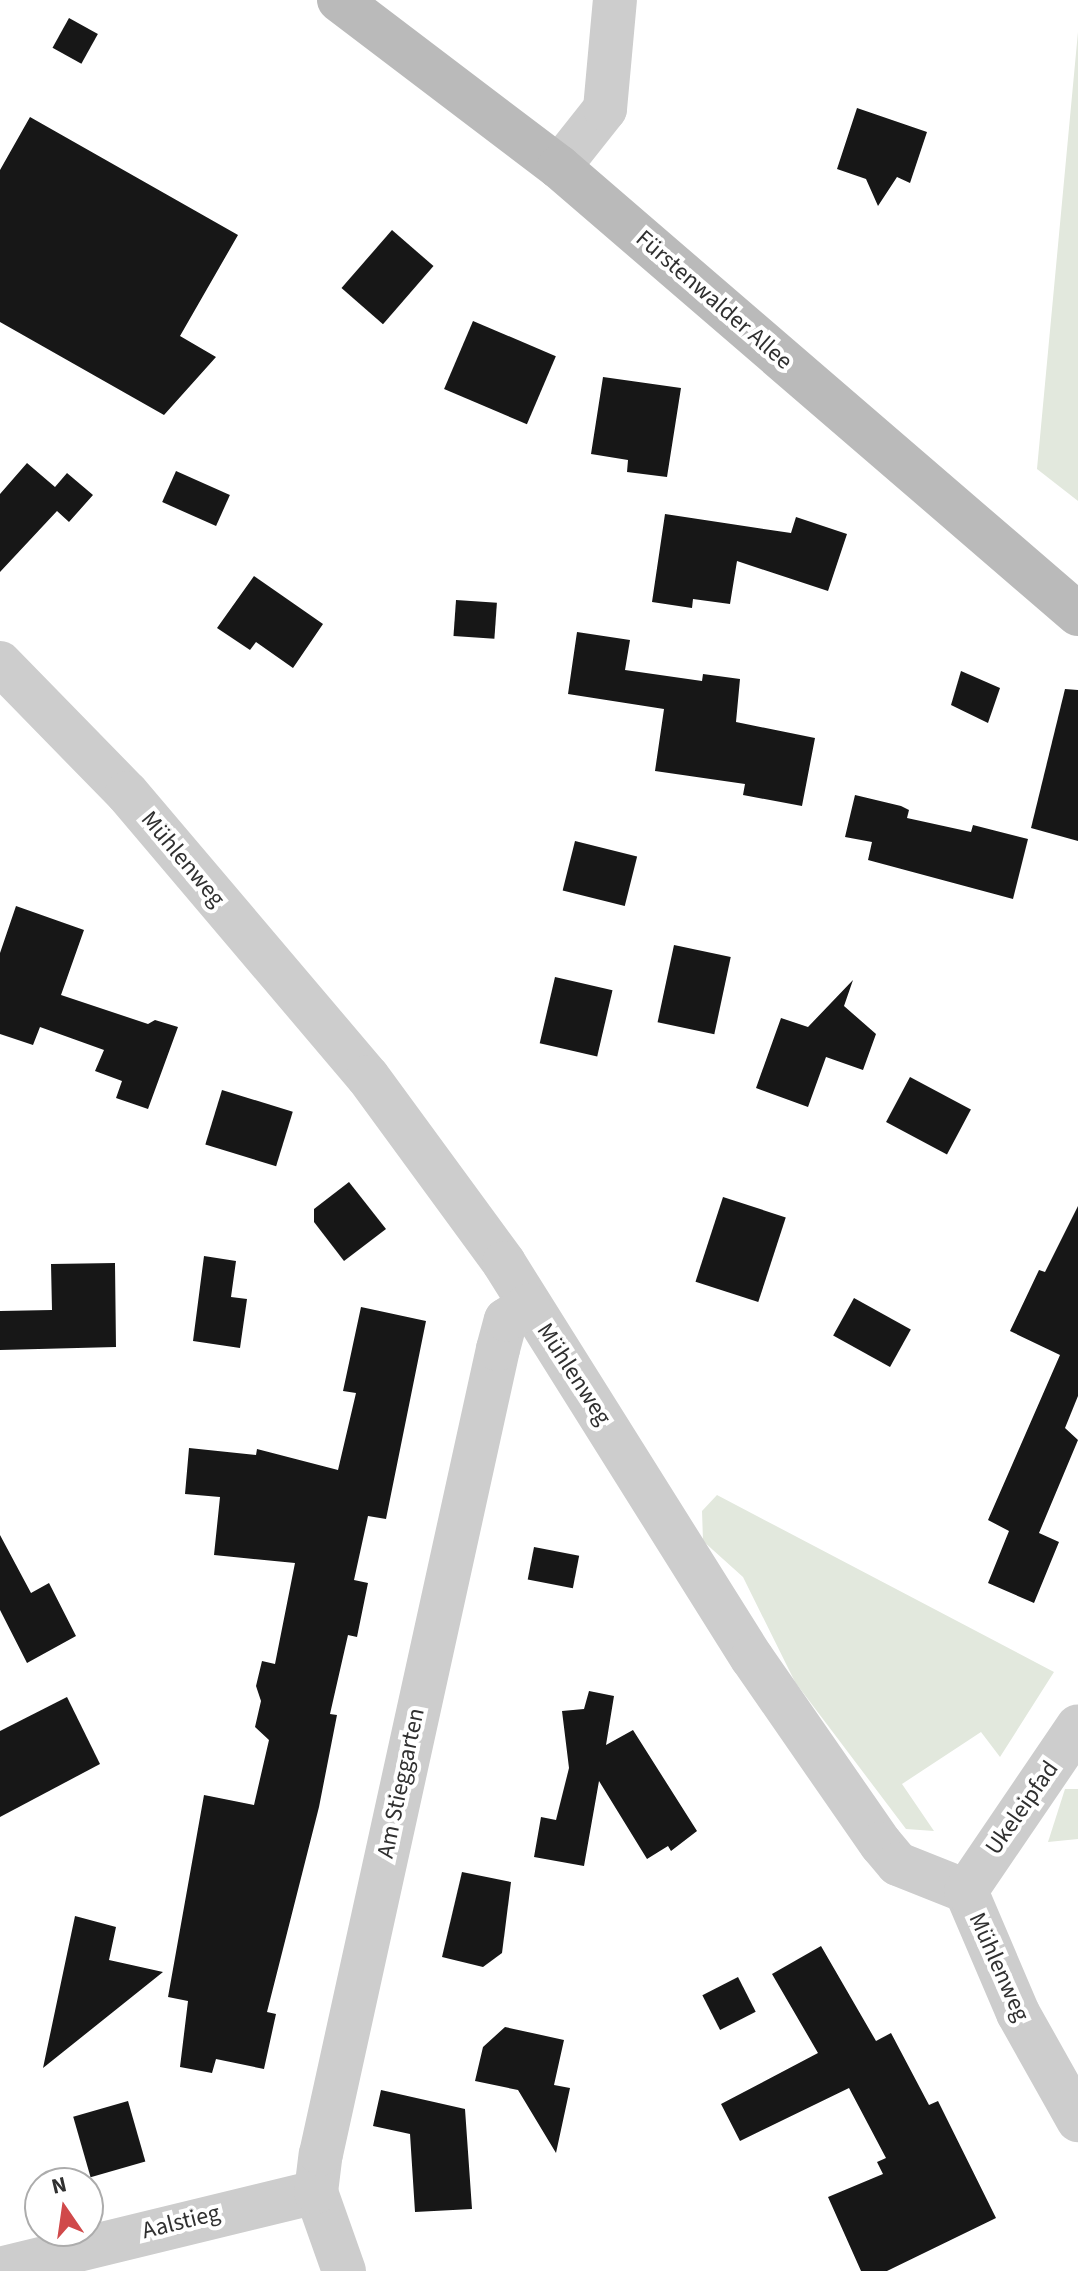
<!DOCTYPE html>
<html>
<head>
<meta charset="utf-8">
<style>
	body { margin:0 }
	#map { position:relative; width:1078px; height:2271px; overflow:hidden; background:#fff; font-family:"Source Sans 3",sans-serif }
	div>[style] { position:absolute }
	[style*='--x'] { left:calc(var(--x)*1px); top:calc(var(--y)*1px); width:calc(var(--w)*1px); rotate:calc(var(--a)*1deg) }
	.green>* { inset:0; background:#e2e8dd }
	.building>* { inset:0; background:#171717; transform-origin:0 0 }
	.minor>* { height:44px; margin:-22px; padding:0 22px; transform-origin:22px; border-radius:22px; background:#cdcdcd }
	.secondary>* { height:44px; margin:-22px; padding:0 22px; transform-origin:22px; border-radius:22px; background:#bababa }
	span { translate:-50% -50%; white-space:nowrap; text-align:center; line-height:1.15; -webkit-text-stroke:8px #fff; paint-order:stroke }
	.street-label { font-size:24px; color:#303030 }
	.north { position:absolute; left:24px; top:2167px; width:80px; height:80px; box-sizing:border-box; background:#fff; border:2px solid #acacac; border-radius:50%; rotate:347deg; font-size:22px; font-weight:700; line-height:32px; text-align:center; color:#303030 }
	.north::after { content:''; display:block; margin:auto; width:28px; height:36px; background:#d0494a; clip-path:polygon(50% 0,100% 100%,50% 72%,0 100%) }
</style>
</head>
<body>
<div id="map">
	<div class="green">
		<i style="clip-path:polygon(1078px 32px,1078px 501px,1037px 469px)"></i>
		<i style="clip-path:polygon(717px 1495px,1054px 1672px,1000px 1757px,981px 1732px,902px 1784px,934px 1831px,906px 1829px,795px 1682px,743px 1577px,703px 1541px,702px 1511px)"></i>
		<i style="clip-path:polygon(1065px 1789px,1078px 1789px,1078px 1839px,1048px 1842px)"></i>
	</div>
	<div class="building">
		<i style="left:69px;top:18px;width:33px;height:34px;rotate:29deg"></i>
		<i style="clip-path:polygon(857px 108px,927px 132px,910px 183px,897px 177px,878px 206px,866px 179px,837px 169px)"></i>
		<i style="clip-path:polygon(30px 117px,238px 235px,180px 336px,216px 357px,164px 415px,0 322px,0 170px)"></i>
		<i style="left:392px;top:230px;width:55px;height:77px;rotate:41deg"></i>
		<i style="left:473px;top:321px;width:90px;height:74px;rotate:23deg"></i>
		<i style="clip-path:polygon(603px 377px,681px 388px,667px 477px,627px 472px,628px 460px,591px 454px)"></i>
		<i style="clip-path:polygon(27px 463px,55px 487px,67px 473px,93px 495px,69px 522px,57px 511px,0 572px,0 494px)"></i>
		<i style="left:176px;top:471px;width:59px;height:34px;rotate:24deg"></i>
		<i style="clip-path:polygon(665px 514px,791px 533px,796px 517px,847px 534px,828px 591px,737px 561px,730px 604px,693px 599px,692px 608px,652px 602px)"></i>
		<i style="clip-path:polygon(254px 576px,323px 624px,293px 668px,256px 642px,250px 650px,217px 628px)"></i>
		<i style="left:456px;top:600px;width:41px;height:36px;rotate:4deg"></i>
		<i style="clip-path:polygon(577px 632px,630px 640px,625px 670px,702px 681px,703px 674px,740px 679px,736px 722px,815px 738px,802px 806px,743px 795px,745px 784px,655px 771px,664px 709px,568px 694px)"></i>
		<i style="clip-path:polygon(961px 671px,1000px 688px,988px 723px,951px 705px)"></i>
		<i style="clip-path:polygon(1065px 689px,1078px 690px,1078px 841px,1031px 828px)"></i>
		<i style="clip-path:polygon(855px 795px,901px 806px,909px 810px,907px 818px,971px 832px,973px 825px,1028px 839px,1013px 899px,868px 860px,872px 842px,845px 837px)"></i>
		<i style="left:575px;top:841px;width:64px;height:51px;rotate:14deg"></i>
		<i style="clip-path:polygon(16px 906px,84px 930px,61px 995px,148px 1024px,155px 1020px,178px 1027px,148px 1109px,116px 1098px,122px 1081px,95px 1071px,104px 1050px,40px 1027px,33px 1045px,0 1034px,0 953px)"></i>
		<i style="left:674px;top:945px;width:58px;height:79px;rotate:12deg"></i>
		<i style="left:555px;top:977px;width:59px;height:68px;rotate:13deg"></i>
		<i style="clip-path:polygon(853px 980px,844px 1006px,876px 1034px,863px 1070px,826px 1057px,808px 1107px,756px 1088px,781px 1018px,808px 1027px)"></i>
		<i style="left:910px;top:1077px;width:69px;height:51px;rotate:28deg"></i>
		<i style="left:222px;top:1090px;width:74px;height:57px;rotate:17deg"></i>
		<i style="clip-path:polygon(349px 1182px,386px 1229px,344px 1261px,314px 1222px,314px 1209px)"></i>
		<i style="left:723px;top:1197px;width:66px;height:89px;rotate:18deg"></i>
		<i style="clip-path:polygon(1078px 1206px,1078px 1396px,1065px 1428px,1078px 1440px,1039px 1533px,1059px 1542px,1034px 1603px,988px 1583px,1009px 1531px,988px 1520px,1060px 1355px,1010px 1331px,1039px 1270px,1045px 1272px)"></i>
		<i style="clip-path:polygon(204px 1256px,236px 1261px,231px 1297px,247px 1299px,240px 1348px,193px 1341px)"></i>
		<i style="clip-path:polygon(115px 1263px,116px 1347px,0 1350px,0 1311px,52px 1310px,51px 1264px)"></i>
		<i style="left:854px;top:1298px;width:65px;height:43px;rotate:29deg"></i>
		<i style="clip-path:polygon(361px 1307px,426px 1321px,386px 1519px,368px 1516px,354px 1580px,368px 1583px,357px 1637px,348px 1635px,330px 1714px,337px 1715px,319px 1807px,267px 2012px,276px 2014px,264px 2069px,216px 2059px,212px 2073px,180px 2067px,188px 2001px,168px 1997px,204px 1795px,254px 1805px,269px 1740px,255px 1727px,261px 1701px,256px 1686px,262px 1661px,275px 1664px,295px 1563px,214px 1555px,220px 1497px,185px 1494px,189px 1448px,256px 1455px,257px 1449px,338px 1470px,356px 1393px,343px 1391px)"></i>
		<i style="clip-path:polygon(0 1535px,31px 1593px,49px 1583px,76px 1636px,27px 1663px,0 1610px)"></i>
		<i style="left:534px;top:1547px;width:46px;height:33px;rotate:11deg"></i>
		<i style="clip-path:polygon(589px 1691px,614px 1696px,606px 1745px,633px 1730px,697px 1831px,671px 1851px,668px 1846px,647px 1859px,599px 1781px,584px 1866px,534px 1857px,541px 1817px,556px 1820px,569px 1768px,562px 1711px,584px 1709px)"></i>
		<i style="clip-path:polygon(67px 1697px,100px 1764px,0 1817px,0 1731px)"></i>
		<i style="clip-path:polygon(462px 1872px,511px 1882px,502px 1953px,483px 1967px,442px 1957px)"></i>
		<i style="clip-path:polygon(75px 1916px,116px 1927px,109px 1960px,163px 1972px,43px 2068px)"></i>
		<i style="clip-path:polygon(821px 1946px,876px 2041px,891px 2033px,929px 2105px,938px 2101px,996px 2218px,887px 2271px,861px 2271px,828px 2197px,883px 2174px,877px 2162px,886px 2158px,849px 2088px,740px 2141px,721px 2104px,818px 2053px,772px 1974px)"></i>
		<i style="left:738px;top:1977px;width:39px;height:40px;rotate:63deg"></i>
		<i style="clip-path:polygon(505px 2027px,564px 2040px,554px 2085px,570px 2088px,556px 2153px,518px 2090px,475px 2081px,483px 2047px)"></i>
		<i style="clip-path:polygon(381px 2090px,465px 2109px,472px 2209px,415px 2212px,410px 2134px,373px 2126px)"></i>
		<i style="left:128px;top:2101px;width:63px;height:57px;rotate:74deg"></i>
	</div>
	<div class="minor">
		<i style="--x:559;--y:167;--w:74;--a:-51.6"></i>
		<i style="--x:605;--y:109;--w:109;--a:-84.8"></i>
		<i style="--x:0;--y:663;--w:182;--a:45.7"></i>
		<i style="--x:127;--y:793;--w:372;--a:49.7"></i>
		<i style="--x:368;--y:1077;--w:230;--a:53.8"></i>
		<i style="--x:504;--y:1263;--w:466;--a:57.9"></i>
		<i style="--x:752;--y:1658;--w:226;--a:55.3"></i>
		<i style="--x:881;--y:1844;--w:26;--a:50"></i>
		<i style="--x:898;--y:1864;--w:73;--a:21.7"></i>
		<i style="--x:966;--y:1891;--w:133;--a:66.9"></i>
		<i style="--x:1018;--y:2013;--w:123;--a:60.7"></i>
		<i style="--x:966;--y:1891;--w:199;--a:-55.8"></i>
		<i style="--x:0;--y:2269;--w:325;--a:-13.7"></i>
		<i style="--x:344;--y:2271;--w:84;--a:-109.5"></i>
		<i style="--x:316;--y:2192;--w:38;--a:-83"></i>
		<i style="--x:321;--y:2154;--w:824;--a:-77.6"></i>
		<i style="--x:498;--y:1349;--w:30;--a:-75"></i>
		<i style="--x:506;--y:1320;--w:27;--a:-33"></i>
	</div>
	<div class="secondary">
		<i style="--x:339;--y:0;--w:276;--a:37.2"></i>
		<i style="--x:559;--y:167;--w:685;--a:40.74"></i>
	</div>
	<div class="street-label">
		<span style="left:714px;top:300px;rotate:41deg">Fürstenwalder Allee</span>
		<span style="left:183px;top:859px;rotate:50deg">Mühlenweg</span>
		<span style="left:574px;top:1374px;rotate:57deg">Mühlenweg</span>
		<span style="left:401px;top:1783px;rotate:-78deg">Am Stieggarten</span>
		<span style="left:1022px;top:1808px;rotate:-55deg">Ukeleipfad</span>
		<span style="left:999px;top:1967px;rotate:66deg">Mühlenweg</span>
		<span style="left:181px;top:2222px;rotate:-14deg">Aalstieg</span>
	</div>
	<div class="north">N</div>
</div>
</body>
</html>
